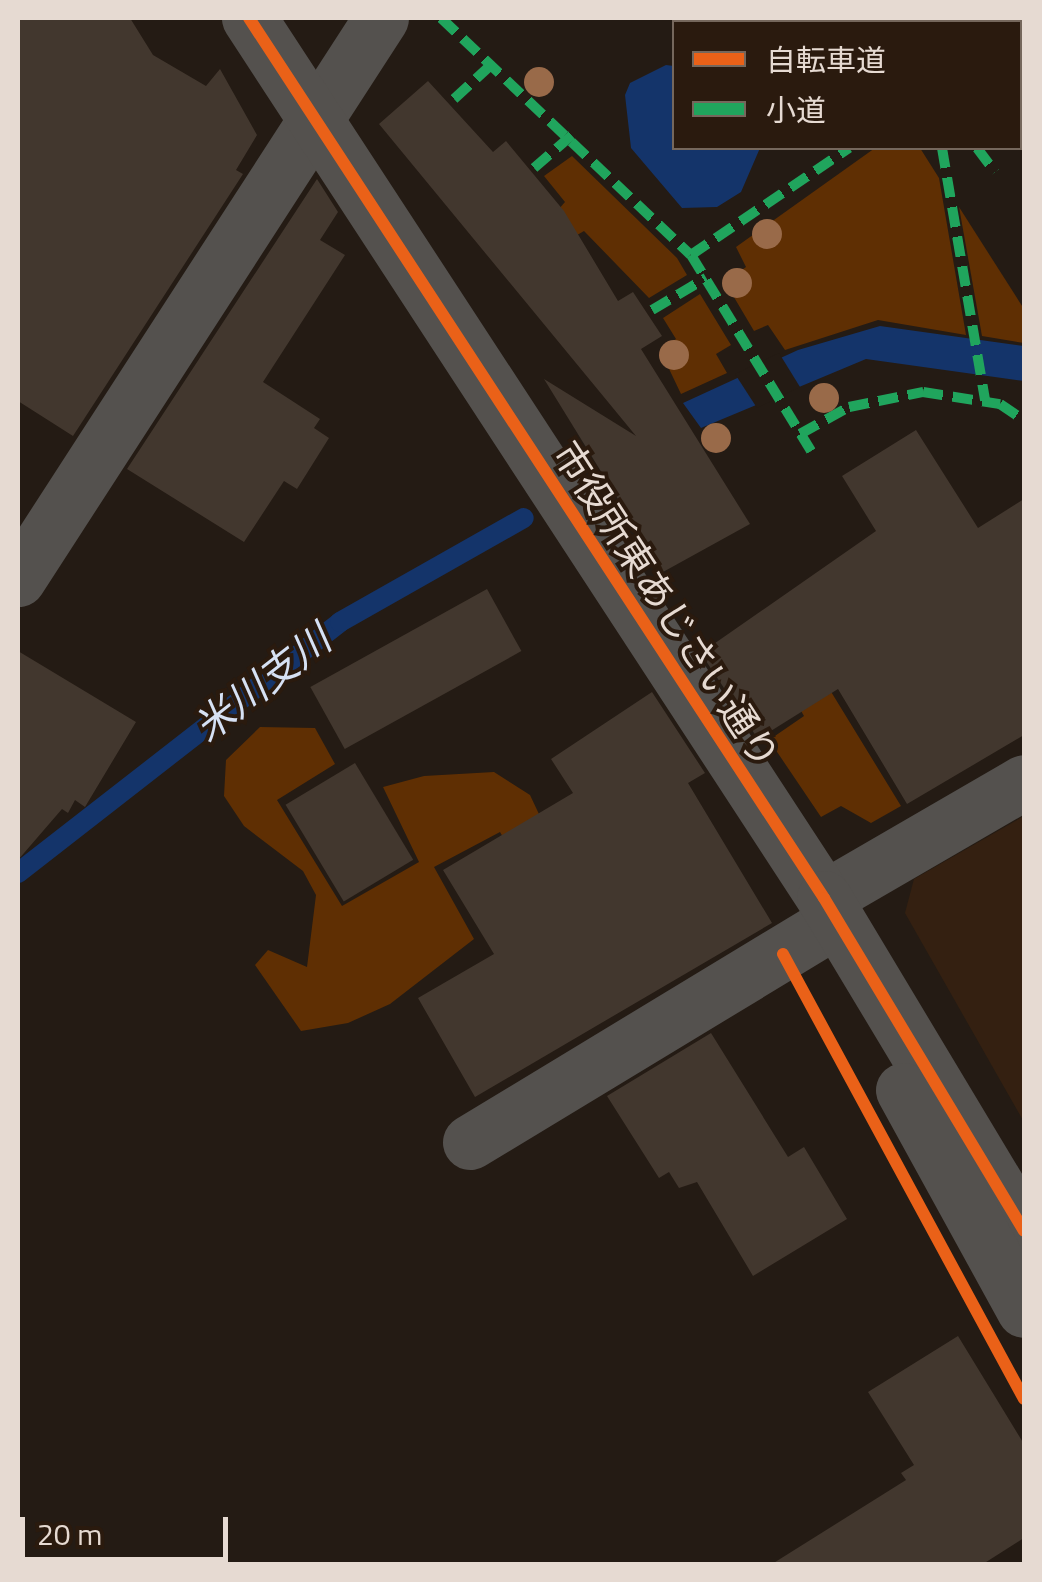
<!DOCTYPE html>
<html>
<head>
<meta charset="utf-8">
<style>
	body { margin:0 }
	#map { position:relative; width:1042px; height:1582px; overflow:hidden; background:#241b14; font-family:"Titillium Web","Noto Sans JP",sans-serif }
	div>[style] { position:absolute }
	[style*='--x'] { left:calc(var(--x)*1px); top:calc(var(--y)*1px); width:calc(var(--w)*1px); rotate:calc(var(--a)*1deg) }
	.built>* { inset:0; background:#342011 }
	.green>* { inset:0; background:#5f2f03 }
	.water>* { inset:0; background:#14346a }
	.pier>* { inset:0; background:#241b14 }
	.stream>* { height:20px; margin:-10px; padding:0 10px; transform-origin:10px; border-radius:10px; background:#14346a }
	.building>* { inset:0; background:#42372e; transform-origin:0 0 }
	.path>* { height:6px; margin-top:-3px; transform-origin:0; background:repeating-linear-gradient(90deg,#56514e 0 10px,transparent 0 15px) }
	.minor>* { height:55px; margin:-27.5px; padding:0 27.5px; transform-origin:27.5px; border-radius:27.5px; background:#54514e }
	.tertiary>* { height:55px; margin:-27.5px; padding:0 27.5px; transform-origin:27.5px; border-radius:27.5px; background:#54514e }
	.quiet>* { height:10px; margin-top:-5px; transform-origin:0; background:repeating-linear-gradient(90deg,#20a55d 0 20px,transparent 0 30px) }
	.cycleway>* { height:12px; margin:-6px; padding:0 6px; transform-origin:6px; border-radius:6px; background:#ea6118 }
	.trees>* { width:30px; height:30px; margin:-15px; border-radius:50%; background:#996a49 }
	span { translate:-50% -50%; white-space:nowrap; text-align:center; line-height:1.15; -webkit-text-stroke:8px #2a1a0e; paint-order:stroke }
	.street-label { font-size:38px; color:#e6dad2 }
	.water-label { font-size:40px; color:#d6e1f4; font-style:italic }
	.frame { position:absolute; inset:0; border:20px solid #e6dad2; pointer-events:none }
	.legend { position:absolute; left:672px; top:20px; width:350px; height:130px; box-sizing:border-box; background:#2a1a0e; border:2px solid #75675c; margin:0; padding:12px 18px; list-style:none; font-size:30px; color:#e6dad2 }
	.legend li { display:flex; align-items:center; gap:20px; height:50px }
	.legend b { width:50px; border:2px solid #75675c }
	.scale { position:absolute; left:20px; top:1517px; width:208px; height:45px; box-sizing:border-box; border:5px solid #e6dad2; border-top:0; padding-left:12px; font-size:30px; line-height:35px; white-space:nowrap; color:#e6dad2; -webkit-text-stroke:8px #2a1a0e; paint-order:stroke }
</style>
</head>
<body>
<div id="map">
	<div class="built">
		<i style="clip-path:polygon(1024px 816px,1024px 1122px,905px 913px,914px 879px)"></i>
	</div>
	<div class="green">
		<i style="clip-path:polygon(875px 148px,920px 148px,939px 178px,966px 335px,878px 320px,785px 350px,768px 325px,754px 331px,725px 282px,746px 267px,736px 247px)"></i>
		<i style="clip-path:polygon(572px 156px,677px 258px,687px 275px,649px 298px,584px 231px,555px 248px,543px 227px,565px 202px,544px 176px)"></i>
		<i style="clip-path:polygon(959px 207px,1024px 309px,1024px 343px,982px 336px)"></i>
		<i style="clip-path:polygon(700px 294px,731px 345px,716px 354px,727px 373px,681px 394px,660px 350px,676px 339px,663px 318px)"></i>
		<i style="clip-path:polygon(811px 659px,901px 806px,871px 823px,841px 806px,821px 817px,769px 740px,804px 716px,781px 676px)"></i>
		<i style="clip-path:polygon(260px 727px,315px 728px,335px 764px,277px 800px,342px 906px,419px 862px,383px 787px,424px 776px,494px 772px,530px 795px,554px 846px,524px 872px,500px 832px,434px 867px,474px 939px,390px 1004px,348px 1023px,301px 1031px,255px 965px,268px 950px,307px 967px,316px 895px,303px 871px,244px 826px,224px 796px,226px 760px)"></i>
	</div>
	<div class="water">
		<i style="clip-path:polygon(666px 65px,674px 66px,674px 148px,760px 148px,741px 192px,717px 207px,682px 208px,631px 148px,625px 95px,630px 83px)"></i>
		<i style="clip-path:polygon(880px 326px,1024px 346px,1024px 381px,866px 359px,701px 428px,683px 403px,798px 350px)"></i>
	</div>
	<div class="pier">
		<i style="clip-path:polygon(779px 353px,800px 387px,757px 408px,735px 374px)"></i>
	</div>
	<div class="stream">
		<i style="--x:18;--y:873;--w:408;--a:-37.9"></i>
		<i style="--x:340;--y:622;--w:211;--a:-29.5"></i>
	</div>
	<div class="building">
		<i style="clip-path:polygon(18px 18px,130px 18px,153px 55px,206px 86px,220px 69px,257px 135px,236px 170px,243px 174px,73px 436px,18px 401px)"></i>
		<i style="clip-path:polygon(428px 81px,493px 152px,506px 141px,564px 211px,618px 301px,633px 292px,662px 336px,641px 349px,750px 524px,663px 572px,544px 379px,636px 436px,379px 124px)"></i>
		<i style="clip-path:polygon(317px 179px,338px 212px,320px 240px,345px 255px,263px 382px,320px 419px,314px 428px,329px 438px,297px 489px,284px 481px,244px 542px,127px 469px)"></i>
		<i style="clip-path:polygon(916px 430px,978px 528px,1024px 499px,1024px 735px,907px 804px,838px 689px,758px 739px,704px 658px,708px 648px,876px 531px,842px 476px)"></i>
		<i style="left:487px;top:589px;width:71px;height:202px;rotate:61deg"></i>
		<i style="clip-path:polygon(18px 651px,136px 722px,85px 807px,75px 800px,68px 813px,62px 809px,18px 860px)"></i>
		<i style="clip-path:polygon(652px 692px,705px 773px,688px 783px,772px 923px,475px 1097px,418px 998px,494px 954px,443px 870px,573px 793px,551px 759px)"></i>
		<i style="left:355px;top:763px;width:113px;height:81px;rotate:59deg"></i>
		<i style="clip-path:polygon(711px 1033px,788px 1157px,804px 1147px,847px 1219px,753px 1276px,697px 1182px,679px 1188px,669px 1172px,659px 1178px,607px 1096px)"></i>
		<i style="clip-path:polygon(958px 1336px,1024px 1444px,1024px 1538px,983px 1564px,772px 1564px,906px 1480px,901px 1473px,914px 1465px,868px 1392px)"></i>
	</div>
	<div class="path">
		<i style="--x:819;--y:1022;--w:52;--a:62.4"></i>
		<i style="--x:1010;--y:1373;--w:30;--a:62"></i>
	</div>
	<div class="minor">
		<i style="--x:18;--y:579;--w:668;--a:-57.09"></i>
		<i style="--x:824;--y:898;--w:231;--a:-30.1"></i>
		<i style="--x:470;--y:1142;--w:429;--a:-31.2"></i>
	</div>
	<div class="tertiary">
		<i style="--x:249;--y:18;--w:1051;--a:56.84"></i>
		<i style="--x:824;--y:898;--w:388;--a:59"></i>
		<i style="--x:903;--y:1090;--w:251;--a:61.2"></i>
	</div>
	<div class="quiet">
		<i style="--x:441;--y:18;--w:344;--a:43.5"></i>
		<i style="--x:691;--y:255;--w:230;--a:58.5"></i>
		<i style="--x:959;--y:22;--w:5;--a:-53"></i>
		<i style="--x:454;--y:99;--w:52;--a:-42.6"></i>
		<i style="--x:942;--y:148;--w:256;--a:80.3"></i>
		<i style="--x:977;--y:148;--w:30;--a:53"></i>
		<i style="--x:534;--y:168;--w:50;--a:-41"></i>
		<i style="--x:691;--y:255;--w:191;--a:-34.1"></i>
		<i style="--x:652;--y:310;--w:63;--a:-30.7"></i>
		<i style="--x:800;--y:434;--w:56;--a:-28.9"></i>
		<i style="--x:849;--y:407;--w:76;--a:-11.5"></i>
		<i style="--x:923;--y:392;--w:78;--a:8.9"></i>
		<i style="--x:1000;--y:404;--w:29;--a:34"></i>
	</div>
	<div class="cycleway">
		<i style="--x:249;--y:18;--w:1051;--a:56.84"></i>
		<i style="--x:824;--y:898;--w:388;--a:59"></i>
		<i style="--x:783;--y:954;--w:506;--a:61.56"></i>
	</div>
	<div class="trees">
		<i style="left:539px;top:82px"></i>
		<i style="left:767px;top:234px"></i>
		<i style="left:737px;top:283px"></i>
		<i style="left:674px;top:355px"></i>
		<i style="left:824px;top:398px"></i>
		<i style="left:716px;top:438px"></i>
	</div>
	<div class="street-label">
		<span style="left:666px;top:605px;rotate:57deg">市役所東あじさい通り</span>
	</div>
	<div class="water-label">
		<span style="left:262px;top:683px;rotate:-38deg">米川支川</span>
	</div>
	<div class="frame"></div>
	<ul class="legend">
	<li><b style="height:12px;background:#ea6118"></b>自転車道</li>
	<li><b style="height:12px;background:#20a55d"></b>小道</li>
	</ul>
	<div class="scale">20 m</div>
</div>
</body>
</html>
